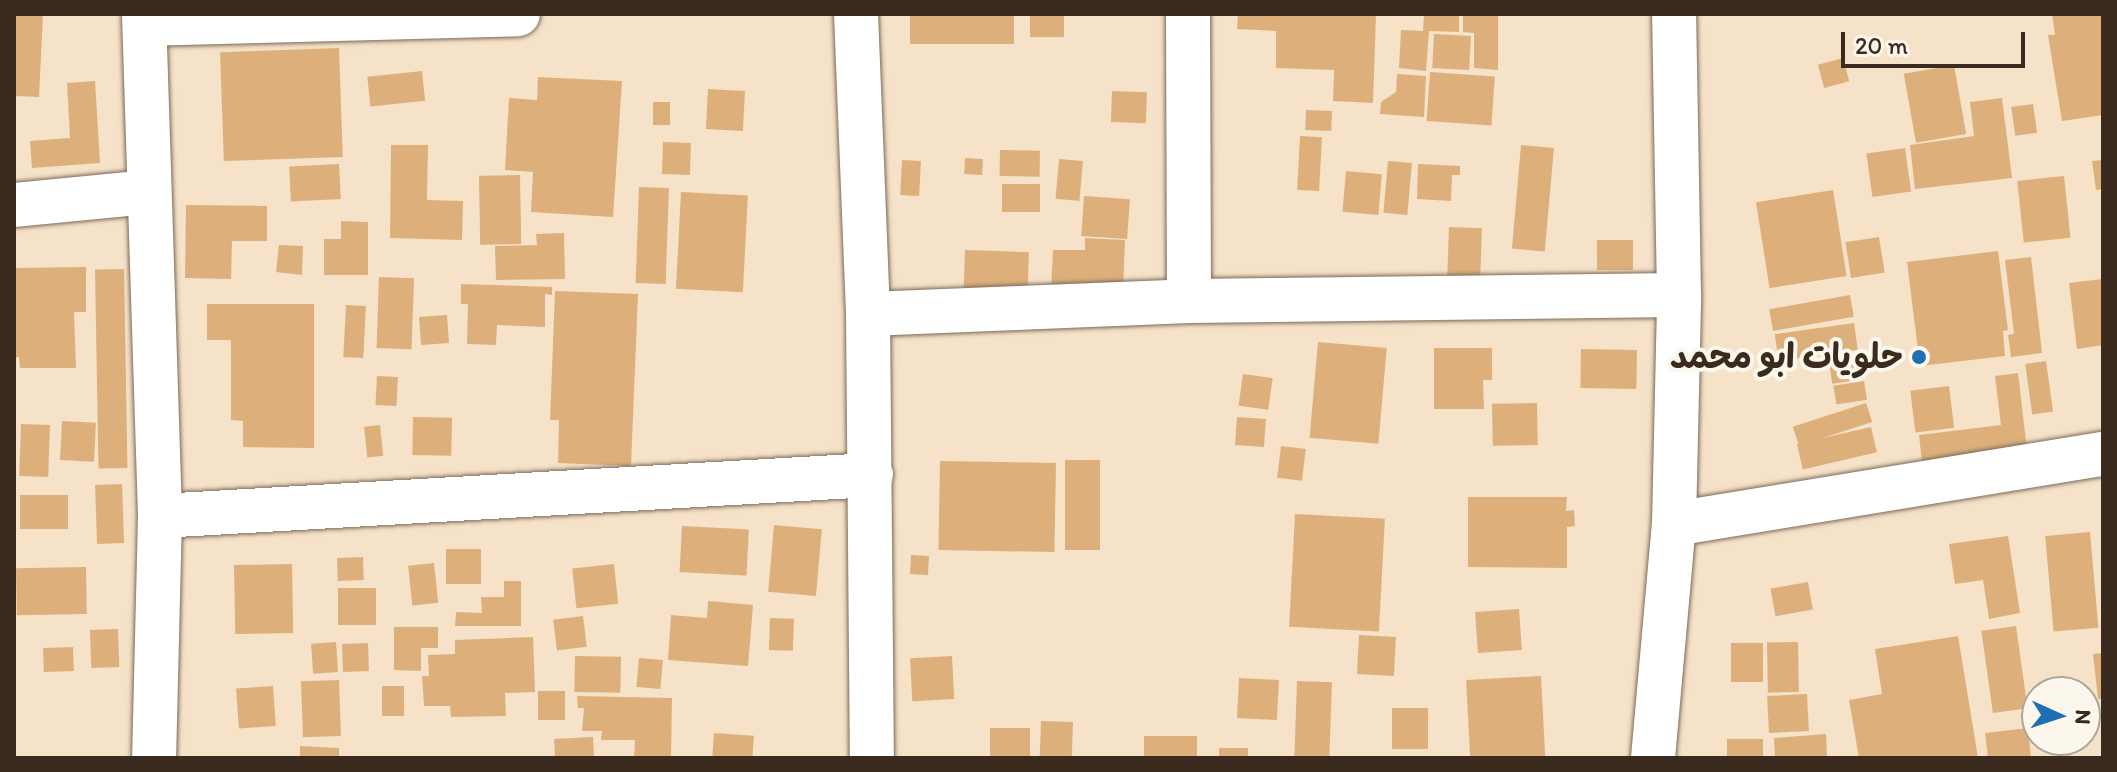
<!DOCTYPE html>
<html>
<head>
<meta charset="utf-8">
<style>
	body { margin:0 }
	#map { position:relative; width:2117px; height:772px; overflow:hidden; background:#f5e2c8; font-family:Itim,"Playpen Sans Arabic",sans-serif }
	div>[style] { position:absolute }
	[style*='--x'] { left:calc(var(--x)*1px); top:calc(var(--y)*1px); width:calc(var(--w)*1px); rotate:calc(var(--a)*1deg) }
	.building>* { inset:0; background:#ddb07b; transform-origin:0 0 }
	.roads { filter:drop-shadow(0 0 2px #7c6a5a) drop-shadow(0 0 2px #7c6a5a) }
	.street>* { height:44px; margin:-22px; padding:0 22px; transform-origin:22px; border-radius:22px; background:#fff }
	.dots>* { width:22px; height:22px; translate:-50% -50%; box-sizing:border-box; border:4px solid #fbf7ec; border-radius:50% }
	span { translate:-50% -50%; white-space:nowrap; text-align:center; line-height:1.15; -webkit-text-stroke:8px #fbf7ec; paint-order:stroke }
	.poi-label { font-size:34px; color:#3b2a1e; font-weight:700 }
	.right { translate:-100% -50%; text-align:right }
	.frame { position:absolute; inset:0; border:16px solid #3b2a1e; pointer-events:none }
	.north { position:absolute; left:2021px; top:676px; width:80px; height:80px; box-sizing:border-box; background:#fbf7ec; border:2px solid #aea59a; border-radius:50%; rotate:93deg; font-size:22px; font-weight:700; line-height:32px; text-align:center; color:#3b2a1e }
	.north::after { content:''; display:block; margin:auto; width:28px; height:36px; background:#1f6fb2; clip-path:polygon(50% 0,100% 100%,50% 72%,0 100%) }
	.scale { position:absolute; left:1841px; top:32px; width:184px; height:36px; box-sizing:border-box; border:4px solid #3b2a1e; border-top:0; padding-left:10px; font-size:24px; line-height:28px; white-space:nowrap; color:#3b2a1e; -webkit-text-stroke:6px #fbf7ec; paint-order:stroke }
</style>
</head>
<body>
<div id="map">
	<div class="building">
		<i style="clip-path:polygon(14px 14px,43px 14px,39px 97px,14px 96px)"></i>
		<i style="left:910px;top:14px;width:104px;height:30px"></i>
		<i style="left:1030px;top:14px;width:34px;height:23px"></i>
		<i style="clip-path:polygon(1238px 14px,1376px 14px,1373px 103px,1333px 101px,1334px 70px,1276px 68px,1276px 31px,1237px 29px)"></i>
		<i style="clip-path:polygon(1424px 14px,1459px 14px,1459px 32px,1429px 31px,1426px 71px,1399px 68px,1401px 30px,1423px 31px)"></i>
		<i style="clip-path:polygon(2052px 14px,2103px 14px,2103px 115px,2062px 121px,2048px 35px,2055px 35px)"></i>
		<i style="clip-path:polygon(1463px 15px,1498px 15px,1498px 70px,1474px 68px,1474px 33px,1463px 32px)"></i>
		<i style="left:1434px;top:34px;width:37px;height:34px;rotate:3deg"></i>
		<i style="left:339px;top:48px;width:109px;height:119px;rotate:88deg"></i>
		<i style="left:1843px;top:58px;width:24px;height:26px;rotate:75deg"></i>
		<i style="left:1954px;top:65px;width:70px;height:51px;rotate:80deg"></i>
		<i style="left:422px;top:71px;width:30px;height:55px;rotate:84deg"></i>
		<i style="left:1430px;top:72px;width:65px;height:49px;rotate:4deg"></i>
		<i style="clip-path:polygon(1397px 74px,1426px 76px,1424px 117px,1380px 114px,1381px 102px,1396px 92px)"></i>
		<i style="clip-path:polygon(538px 77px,622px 81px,613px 217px,531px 212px,533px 172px,505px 170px,509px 98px,537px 100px)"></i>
		<i style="clip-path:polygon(95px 81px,100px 163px,32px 168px,30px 141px,70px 138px,67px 83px)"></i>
		<i style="left:708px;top:89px;width:37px;height:40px;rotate:3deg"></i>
		<i style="left:1112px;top:91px;width:35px;height:31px;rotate:2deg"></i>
		<i style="clip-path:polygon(2002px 98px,2012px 178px,1915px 189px,1910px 145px,1974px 136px,1970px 102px)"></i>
		<i style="left:653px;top:102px;width:17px;height:23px"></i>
		<i style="left:2033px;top:104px;width:29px;height:22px;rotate:82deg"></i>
		<i style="left:1306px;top:110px;width:26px;height:20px;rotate:2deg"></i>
		<i style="left:1300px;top:136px;width:22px;height:54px;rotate:3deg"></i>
		<i style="left:663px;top:142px;width:28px;height:32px;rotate:2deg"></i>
		<i style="clip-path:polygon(391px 145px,428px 145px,427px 200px,463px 201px,462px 240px,390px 238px)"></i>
		<i style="left:1521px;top:145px;width:33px;height:104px;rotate:5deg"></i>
		<i style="left:1905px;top:148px;width:44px;height:39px;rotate:82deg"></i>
		<i style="left:1000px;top:150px;width:40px;height:26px;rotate:1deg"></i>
		<i style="left:965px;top:158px;width:18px;height:16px;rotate:3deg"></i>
		<i style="left:1059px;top:159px;width:24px;height:40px;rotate:5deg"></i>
		<i style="left:902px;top:160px;width:19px;height:35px;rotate:3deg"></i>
		<i style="clip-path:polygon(2103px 160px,2103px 189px,2096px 190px,2092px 161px)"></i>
		<i style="left:1388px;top:161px;width:24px;height:52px;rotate:5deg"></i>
		<i style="left:339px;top:164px;width:35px;height:50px;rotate:87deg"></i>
		<i style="clip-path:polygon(1418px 164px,1460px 166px,1460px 175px,1452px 175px,1451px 201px,1417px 199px)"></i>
		<i style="left:1346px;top:171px;width:36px;height:41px;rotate:5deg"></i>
		<i style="left:520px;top:175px;width:69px;height:41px;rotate:89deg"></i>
		<i style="left:2064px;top:176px;width:62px;height:47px;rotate:84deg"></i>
		<i style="left:1002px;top:184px;width:38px;height:28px"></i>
		<i style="left:639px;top:187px;width:30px;height:96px;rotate:2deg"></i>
		<i style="left:1833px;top:190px;width:87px;height:78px;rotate:81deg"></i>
		<i style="left:681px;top:192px;width:67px;height:97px;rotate:3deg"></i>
		<i style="left:1084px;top:196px;width:46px;height:40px;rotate:4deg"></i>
		<i style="clip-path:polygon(186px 205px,267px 206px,267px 241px,232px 241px,231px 279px,185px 278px)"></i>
		<i style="clip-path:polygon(341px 221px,368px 222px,368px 275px,324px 275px,324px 239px,341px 239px)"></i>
		<i style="left:1449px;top:227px;width:33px;height:49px;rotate:2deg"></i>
		<i style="clip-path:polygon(564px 233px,565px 279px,496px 280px,495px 246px,537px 245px,536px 234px)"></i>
		<i style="left:1879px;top:237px;width:36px;height:34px;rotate:81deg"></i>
		<i style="clip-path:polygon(1085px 238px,1125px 240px,1123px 293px,1051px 289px,1053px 250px,1085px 250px)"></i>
		<i style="left:1597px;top:240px;width:36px;height:30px"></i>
		<i style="clip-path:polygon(279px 245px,303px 246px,302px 275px,276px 272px)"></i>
		<i style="left:965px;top:250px;width:64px;height:39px;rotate:2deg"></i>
		<i style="clip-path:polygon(1998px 251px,2008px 330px,2003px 331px,2005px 356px,1920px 366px,1907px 262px)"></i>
		<i style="clip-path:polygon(2031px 257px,2042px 353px,2011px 357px,2008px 335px,2014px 334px,2005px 260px)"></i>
		<i style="clip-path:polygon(86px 267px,86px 312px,74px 312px,76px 368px,20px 368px,19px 357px,14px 358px,14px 268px)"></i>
		<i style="left:124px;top:269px;width:199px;height:29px;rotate:89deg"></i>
		<i style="left:379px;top:277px;width:35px;height:71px;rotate:2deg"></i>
		<i style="clip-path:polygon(2103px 279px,2103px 345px,2077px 349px,2069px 283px)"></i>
		<i style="clip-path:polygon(461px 284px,552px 287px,552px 295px,545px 294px,545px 327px,497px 325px,496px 345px,467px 344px,468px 304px,461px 304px)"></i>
		<i style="clip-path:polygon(555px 291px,638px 294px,631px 466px,558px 463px,559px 420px,550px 420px)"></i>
		<i style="left:1850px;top:295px;width:22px;height:82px;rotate:80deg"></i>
		<i style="clip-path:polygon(207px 304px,314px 304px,314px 448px,243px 447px,243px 421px,231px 420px,231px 340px,207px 340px)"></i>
		<i style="left:346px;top:305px;width:20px;height:52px;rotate:3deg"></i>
		<i style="left:447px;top:315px;width:28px;height:28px;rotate:86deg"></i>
		<i style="left:1854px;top:323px;width:27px;height:80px;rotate:82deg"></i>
		<i style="left:1318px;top:342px;width:69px;height:96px;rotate:5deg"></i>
		<i style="clip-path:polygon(1434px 348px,1492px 348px,1492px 380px,1483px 380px,1484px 409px,1434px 409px)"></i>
		<i style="left:1581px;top:349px;width:56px;height:39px;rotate:1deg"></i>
		<i style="left:1860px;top:354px;width:25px;height:32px;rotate:81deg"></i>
		<i style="left:2046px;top:361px;width:51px;height:21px;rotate:82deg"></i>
		<i style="clip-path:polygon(2018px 373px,2027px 450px,1922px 463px,1919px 435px,2001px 425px,1995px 376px)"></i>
		<i style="left:1243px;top:374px;width:30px;height:32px;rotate:8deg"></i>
		<i style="left:377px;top:376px;width:21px;height:29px;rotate:3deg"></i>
		<i style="left:1864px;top:381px;width:19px;height:31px;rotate:81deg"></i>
		<i style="left:1949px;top:386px;width:42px;height:39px;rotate:83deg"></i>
		<i style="left:1537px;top:403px;width:42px;height:45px;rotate:89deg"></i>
		<i style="left:1866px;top:403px;width:20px;height:77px;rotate:72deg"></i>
		<i style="left:413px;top:417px;width:39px;height:38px;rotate:1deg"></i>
		<i style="left:1237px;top:417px;width:29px;height:28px;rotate:4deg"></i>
		<i style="left:62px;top:421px;width:34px;height:39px;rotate:3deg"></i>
		<i style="left:21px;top:424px;width:29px;height:52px;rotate:2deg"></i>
		<i style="left:380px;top:425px;width:31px;height:16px;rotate:84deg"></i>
		<i style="left:1871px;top:427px;width:26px;height:76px;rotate:77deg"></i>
		<i style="left:1281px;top:446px;width:25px;height:32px;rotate:7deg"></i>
		<i style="left:1065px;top:460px;width:35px;height:90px"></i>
		<i style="left:940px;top:461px;width:116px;height:89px;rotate:1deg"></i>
		<i style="left:122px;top:484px;width:59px;height:27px;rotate:88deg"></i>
		<i style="left:20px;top:495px;width:48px;height:34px"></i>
		<i style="clip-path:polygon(1468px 497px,1567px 497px,1566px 511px,1574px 510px,1575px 526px,1567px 527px,1567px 568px,1468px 567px)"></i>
		<i style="left:1295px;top:514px;width:90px;height:113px;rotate:3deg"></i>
		<i style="left:774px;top:525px;width:48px;height:67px;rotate:5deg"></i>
		<i style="left:682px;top:526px;width:67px;height:46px;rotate:3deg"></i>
		<i style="left:2090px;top:532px;width:96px;height:45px;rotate:85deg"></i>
		<i style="clip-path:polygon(2008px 536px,2020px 613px,1989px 619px,1983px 580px,1955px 584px,1949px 544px)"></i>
		<i style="left:446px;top:549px;width:35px;height:35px"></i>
		<i style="left:911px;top:555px;width:18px;height:19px;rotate:3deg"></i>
		<i style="left:363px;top:557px;width:23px;height:26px;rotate:88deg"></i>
		<i style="left:434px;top:563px;width:40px;height:26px;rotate:84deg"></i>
		<i style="left:292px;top:564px;width:69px;height:58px;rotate:89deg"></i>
		<i style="left:614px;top:564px;width:40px;height:42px;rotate:84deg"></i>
		<i style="left:86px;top:567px;width:47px;height:70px;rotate:89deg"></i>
		<i style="clip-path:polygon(504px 581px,521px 581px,521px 626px,455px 626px,456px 612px,482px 613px,481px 597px,504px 597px)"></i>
		<i style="left:1808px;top:582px;width:28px;height:38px;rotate:80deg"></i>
		<i style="left:338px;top:588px;width:38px;height:37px"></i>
		<i style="clip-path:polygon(708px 601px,753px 605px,748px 666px,668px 660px,671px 615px,707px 618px)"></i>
		<i style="left:1519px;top:609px;width:41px;height:44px;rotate:86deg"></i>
		<i style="left:583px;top:616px;width:31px;height:30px;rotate:83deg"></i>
		<i style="left:770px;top:618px;width:24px;height:32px;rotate:2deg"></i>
		<i style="left:2016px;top:626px;width:83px;height:35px;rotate:82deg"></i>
		<i style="clip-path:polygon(394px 627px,438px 627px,438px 648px,421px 648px,421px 671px,394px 670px)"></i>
		<i style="left:118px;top:629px;width:38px;height:28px;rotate:88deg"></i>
		<i style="left:1359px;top:635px;width:37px;height:39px;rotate:3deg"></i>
		<i style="clip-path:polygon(1958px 636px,1978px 758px,1859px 758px,1849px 700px,1882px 694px,1875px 649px)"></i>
		<i style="clip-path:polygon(533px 637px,535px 692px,505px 693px,506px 716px,451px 717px,450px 706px,424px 706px,422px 676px,429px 676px,428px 655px,455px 654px,455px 640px)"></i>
		<i style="left:336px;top:642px;width:30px;height:25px;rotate:86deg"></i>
		<i style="left:1798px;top:642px;width:50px;height:31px;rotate:89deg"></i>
		<i style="left:368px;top:643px;width:28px;height:26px;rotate:88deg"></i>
		<i style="left:1763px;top:643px;width:39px;height:32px;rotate:90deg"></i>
		<i style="left:73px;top:647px;width:24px;height:30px;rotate:88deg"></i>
		<i style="clip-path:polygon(2103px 653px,2103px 699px,2098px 699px,2093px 654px)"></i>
		<i style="left:575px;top:656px;width:46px;height:36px;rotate:1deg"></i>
		<i style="left:952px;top:656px;width:43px;height:42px;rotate:87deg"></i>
		<i style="left:639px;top:658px;width:24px;height:29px;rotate:5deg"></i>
		<i style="left:1541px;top:676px;width:82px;height:75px;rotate:87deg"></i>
		<i style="left:1239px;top:678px;width:40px;height:40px;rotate:3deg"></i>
		<i style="left:339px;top:680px;width:56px;height:38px;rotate:88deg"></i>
		<i style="left:1297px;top:681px;width:35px;height:77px;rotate:2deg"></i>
		<i style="left:273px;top:686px;width:40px;height:37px;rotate:86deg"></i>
		<i style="left:382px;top:686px;width:22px;height:30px"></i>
		<i style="left:565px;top:691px;width:29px;height:27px;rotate:90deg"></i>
		<i style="left:1807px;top:694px;width:37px;height:40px;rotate:87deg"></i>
		<i style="clip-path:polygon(577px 696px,672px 698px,671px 758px,634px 758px,635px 740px,601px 740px,602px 731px,582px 731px,584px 708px,578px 708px)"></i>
		<i style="left:1392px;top:708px;width:36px;height:41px"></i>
		<i style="left:1041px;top:721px;width:32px;height:37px;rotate:2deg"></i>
		<i style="left:1030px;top:728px;width:30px;height:40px;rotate:90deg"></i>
		<i style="clip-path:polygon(2028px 728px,2031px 758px,1988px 758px,1985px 733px)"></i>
		<i style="left:714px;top:733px;width:40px;height:25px;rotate:4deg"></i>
		<i style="clip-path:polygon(1826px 734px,1827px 758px,1775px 758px,1774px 738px)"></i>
		<i style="left:1144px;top:736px;width:53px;height:22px"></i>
		<i style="left:593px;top:737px;width:21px;height:39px;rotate:87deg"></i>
		<i style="left:1727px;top:739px;width:36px;height:19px"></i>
		<i style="clip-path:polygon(300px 746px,339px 748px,339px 758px,300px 758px)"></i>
		<i style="left:1219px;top:748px;width:29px;height:10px"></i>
	</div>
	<div class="roads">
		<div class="street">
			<i style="--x:144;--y:14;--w:502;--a:88.17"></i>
			<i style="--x:160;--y:516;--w:242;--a:91.4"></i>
			<i style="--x:856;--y:14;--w:300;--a:87.7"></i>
			<i style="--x:868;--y:314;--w:444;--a:89.5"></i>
			<i style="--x:1188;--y:14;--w:287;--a:89.8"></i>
			<i style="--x:145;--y:24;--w:373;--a:-1.5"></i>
			<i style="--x:14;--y:205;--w:135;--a:-5.5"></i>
			<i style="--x:868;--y:314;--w:321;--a:-2.3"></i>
			<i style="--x:1189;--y:301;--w:490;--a:-0.7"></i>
			<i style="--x:160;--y:516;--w:712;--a:-3.3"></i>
			<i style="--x:1674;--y:524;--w:435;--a:-9.3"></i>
			<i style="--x:1653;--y:758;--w:235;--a:-84.9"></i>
			<i style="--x:1674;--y:524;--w:229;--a:-88.7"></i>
			<i style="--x:1679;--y:295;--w:281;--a:-91"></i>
		</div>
	</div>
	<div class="dots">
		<i style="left:1919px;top:357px;background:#1f6fb2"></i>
	</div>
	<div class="poi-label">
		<span class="right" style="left:1903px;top:357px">حلويات ابو محمد</span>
	</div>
	<div class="frame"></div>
	<div class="north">N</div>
	<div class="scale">20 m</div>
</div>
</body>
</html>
